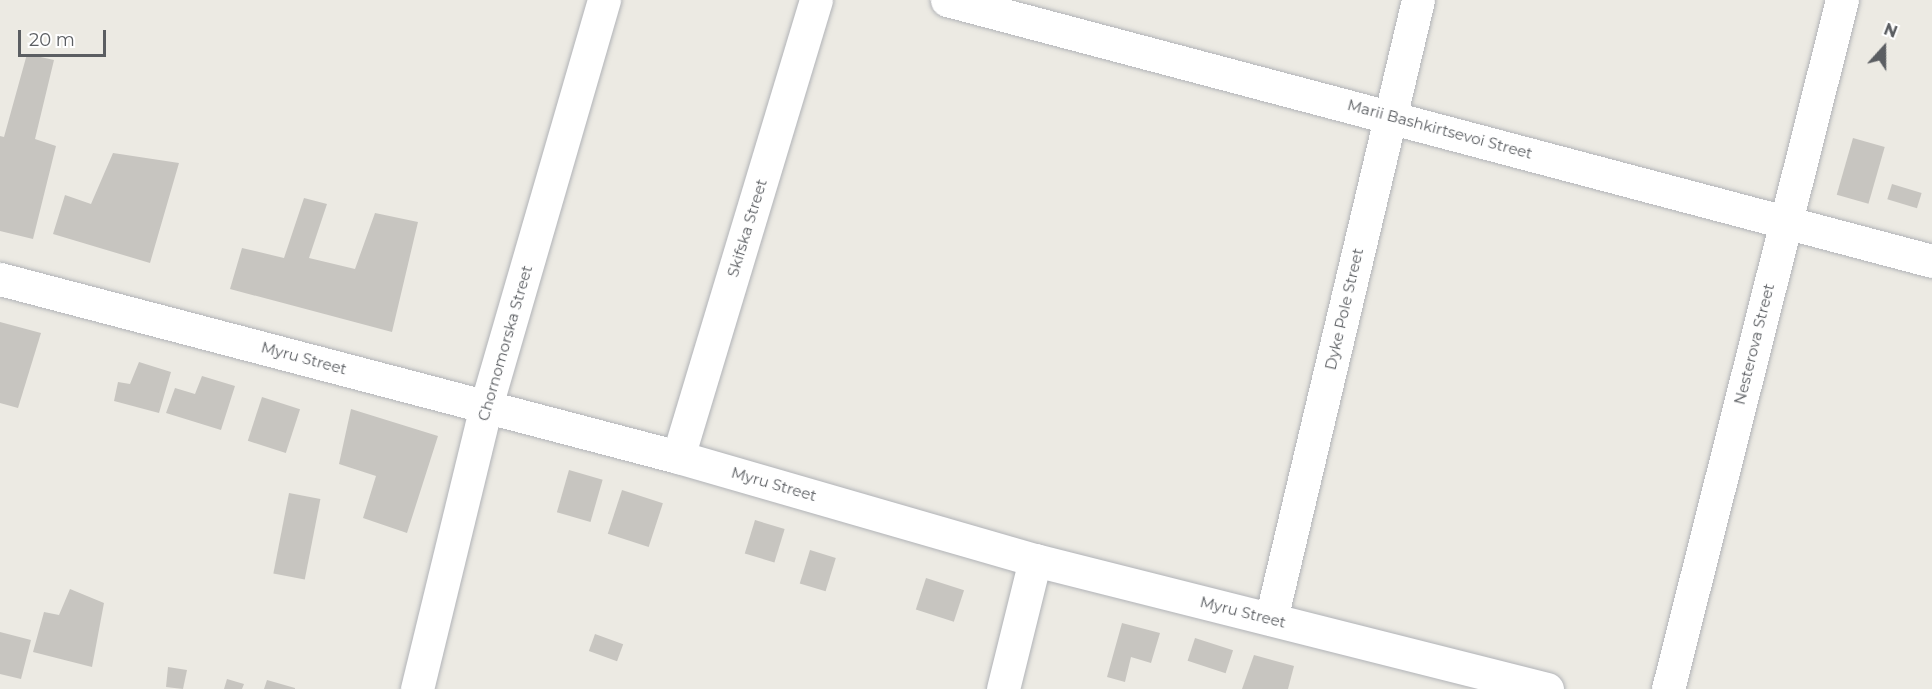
<!DOCTYPE html>
<html>
<head>
<meta charset="utf-8">
<style>
	body { margin:0 }
	#map { position:relative; width:1932px; height:689px; overflow:hidden; background:#eceae3; font-family:Montserrat,sans-serif }
	div>[style] { position:absolute }
	[style*='--x'] { left:calc(var(--x)*1px); top:calc(var(--y)*1px); width:calc(var(--w)*1px); rotate:calc(var(--a)*1deg) }
	.building>* { inset:0; background:#c7c5c0; transform-origin:0 0 }
	.roads { filter:drop-shadow(0 0 2px #b1b3b7) drop-shadow(0 0 2px #b1b3b7) }
	.minor>* { height:33px; margin:-16.5px; padding:0 16.5px; transform-origin:16.5px; border-radius:16.5px; background:#fff }
	span { translate:-50% -50%; white-space:nowrap; text-align:center; line-height:1.15; -webkit-text-stroke:6px #fff; paint-order:stroke }
	.street-label { font-size:15px; color:#5b5e62 }
	.north { position:absolute; left:1854px; top:18px; width:60px; height:60px; -webkit-text-stroke:4px #fff; paint-order:stroke; rotate:21deg; font-size:16px; font-weight:700; line-height:24px; text-align:center; color:#5b5e62 }
	.north::after { content:''; display:block; margin:auto; width:21px; height:27px; background:#5b5e62; clip-path:polygon(50% 0,100% 100%,50% 72%,0 100%) }
	.scale { position:absolute; left:18px; top:30px; width:88px; height:27px; box-sizing:border-box; border:3px solid #5b5e62; border-top:0; padding-left:8px; font-size:18px; line-height:21px; white-space:nowrap; color:#5b5e62; -webkit-text-stroke:4px #fff; paint-order:stroke }
</style>
</head>
<body>
<div id="map">
	<div class="building">
		<i style="clip-path:polygon(27px 54px,54px 60px,35px 139px,56px 146px,33px 239px,0 231px,0 136px,4px 137px)"></i>
		<i style="left:1853px;top:138px;width:33px;height:59px;rotate:16deg"></i>
		<i style="clip-path:polygon(113px 153px,179px 163px,150px 263px,53px 234px,65px 195px,91px 204px)"></i>
		<i style="left:1892px;top:184px;width:31px;height:16px;rotate:17deg"></i>
		<i style="clip-path:polygon(304px 198px,327px 204px,309px 258px,355px 269px,375px 213px,418px 222px,392px 332px,230px 289px,242px 248px,284px 258px)"></i>
		<i style="clip-path:polygon(0 322px,41px 333px,18px 408px,0 403px)"></i>
		<i style="clip-path:polygon(139px 362px,171px 372px,159px 413px,114px 401px,118px 382px,130px 384px)"></i>
		<i style="clip-path:polygon(202px 376px,235px 386px,221px 430px,166px 413px,175px 388px,195px 394px)"></i>
		<i style="left:262px;top:397px;width:40px;height:46px;rotate:18deg"></i>
		<i style="clip-path:polygon(351px 409px,438px 436px,407px 533px,363px 518px,376px 476px,339px 464px)"></i>
		<i style="left:569px;top:470px;width:35px;height:44px;rotate:16deg"></i>
		<i style="left:622px;top:490px;width:43px;height:46px;rotate:18deg"></i>
		<i style="left:289px;top:493px;width:32px;height:82px;rotate:11deg"></i>
		<i style="left:755px;top:520px;width:31px;height:35px;rotate:17deg"></i>
		<i style="left:810px;top:550px;width:27px;height:35px;rotate:17deg"></i>
		<i style="left:926px;top:578px;width:40px;height:33px;rotate:18deg"></i>
		<i style="clip-path:polygon(70px 589px,104px 603px,92px 667px,33px 652px,44px 612px,59px 615px)"></i>
		<i style="clip-path:polygon(1122px 623px,1160px 633px,1151px 663px,1131px 657px,1125px 682px,1107px 677px)"></i>
		<i style="clip-path:polygon(0 632px,31px 640px,21px 679px,0 674px)"></i>
		<i style="left:595px;top:634px;width:30px;height:18px;rotate:20deg"></i>
		<i style="left:1195px;top:638px;width:40px;height:24px;rotate:18deg"></i>
		<i style="clip-path:polygon(1254px 655px,1294px 666px,1288px 689px,1242px 689px)"></i>
		<i style="clip-path:polygon(168px 667px,187px 670px,183px 689px,166px 687px)"></i>
		<i style="clip-path:polygon(227px 679px,244px 684px,242px 689px,224px 689px)"></i>
		<i style="clip-path:polygon(267px 680px,295px 688px,295px 689px,264px 689px)"></i>
	</div>
	<div class="roads">
		<div class="minor">
			<i style="--x:947;--y:0;--w:1019;--a:14.84"></i>
			<i style="--x:0;--y:279;--w:701;--a:14.71"></i>
			<i style="--x:678;--y:457;--w:372;--a:16.1"></i>
			<i style="--x:1035;--y:560;--w:528;--a:14.14"></i>
			<i style="--x:678;--y:457;--w:477;--a:-73.2"></i>
			<i style="--x:1271;--y:619;--w:636;--a:-76.64"></i>
			<i style="--x:417;--y:689;--w:291;--a:-76.3"></i>
			<i style="--x:486;--y:406;--w:423;--a:-73.8"></i>
			<i style="--x:1003;--y:689;--w:133;--a:-76.1"></i>
			<i style="--x:1668;--y:689;--w:711;--a:-75.83"></i>
		</div>
	</div>
	<div class="street-label">
		<span style="left:1440px;top:129px;rotate:15deg">Marii Bashkirtsevoi Street</span>
		<span style="left:747px;top:228px;rotate:-73deg">Skifska Street</span>
		<span style="left:1344px;top:309px;rotate:-77deg">Dyke Pole Street</span>
		<span style="left:505px;top:343px;rotate:-74deg">Chornomorska Street</span>
		<span style="left:1754px;top:344px;rotate:-76deg">Nesterova Street</span>
		<span style="left:304px;top:358px;rotate:15deg">Myru Street</span>
		<span style="left:774px;top:484px;rotate:16deg">Myru Street</span>
		<span style="left:1243px;top:612px;rotate:14deg">Myru Street</span>
	</div>
	<div class="north">N</div>
	<div class="scale">20 m</div>
</div>
</body>
</html>
